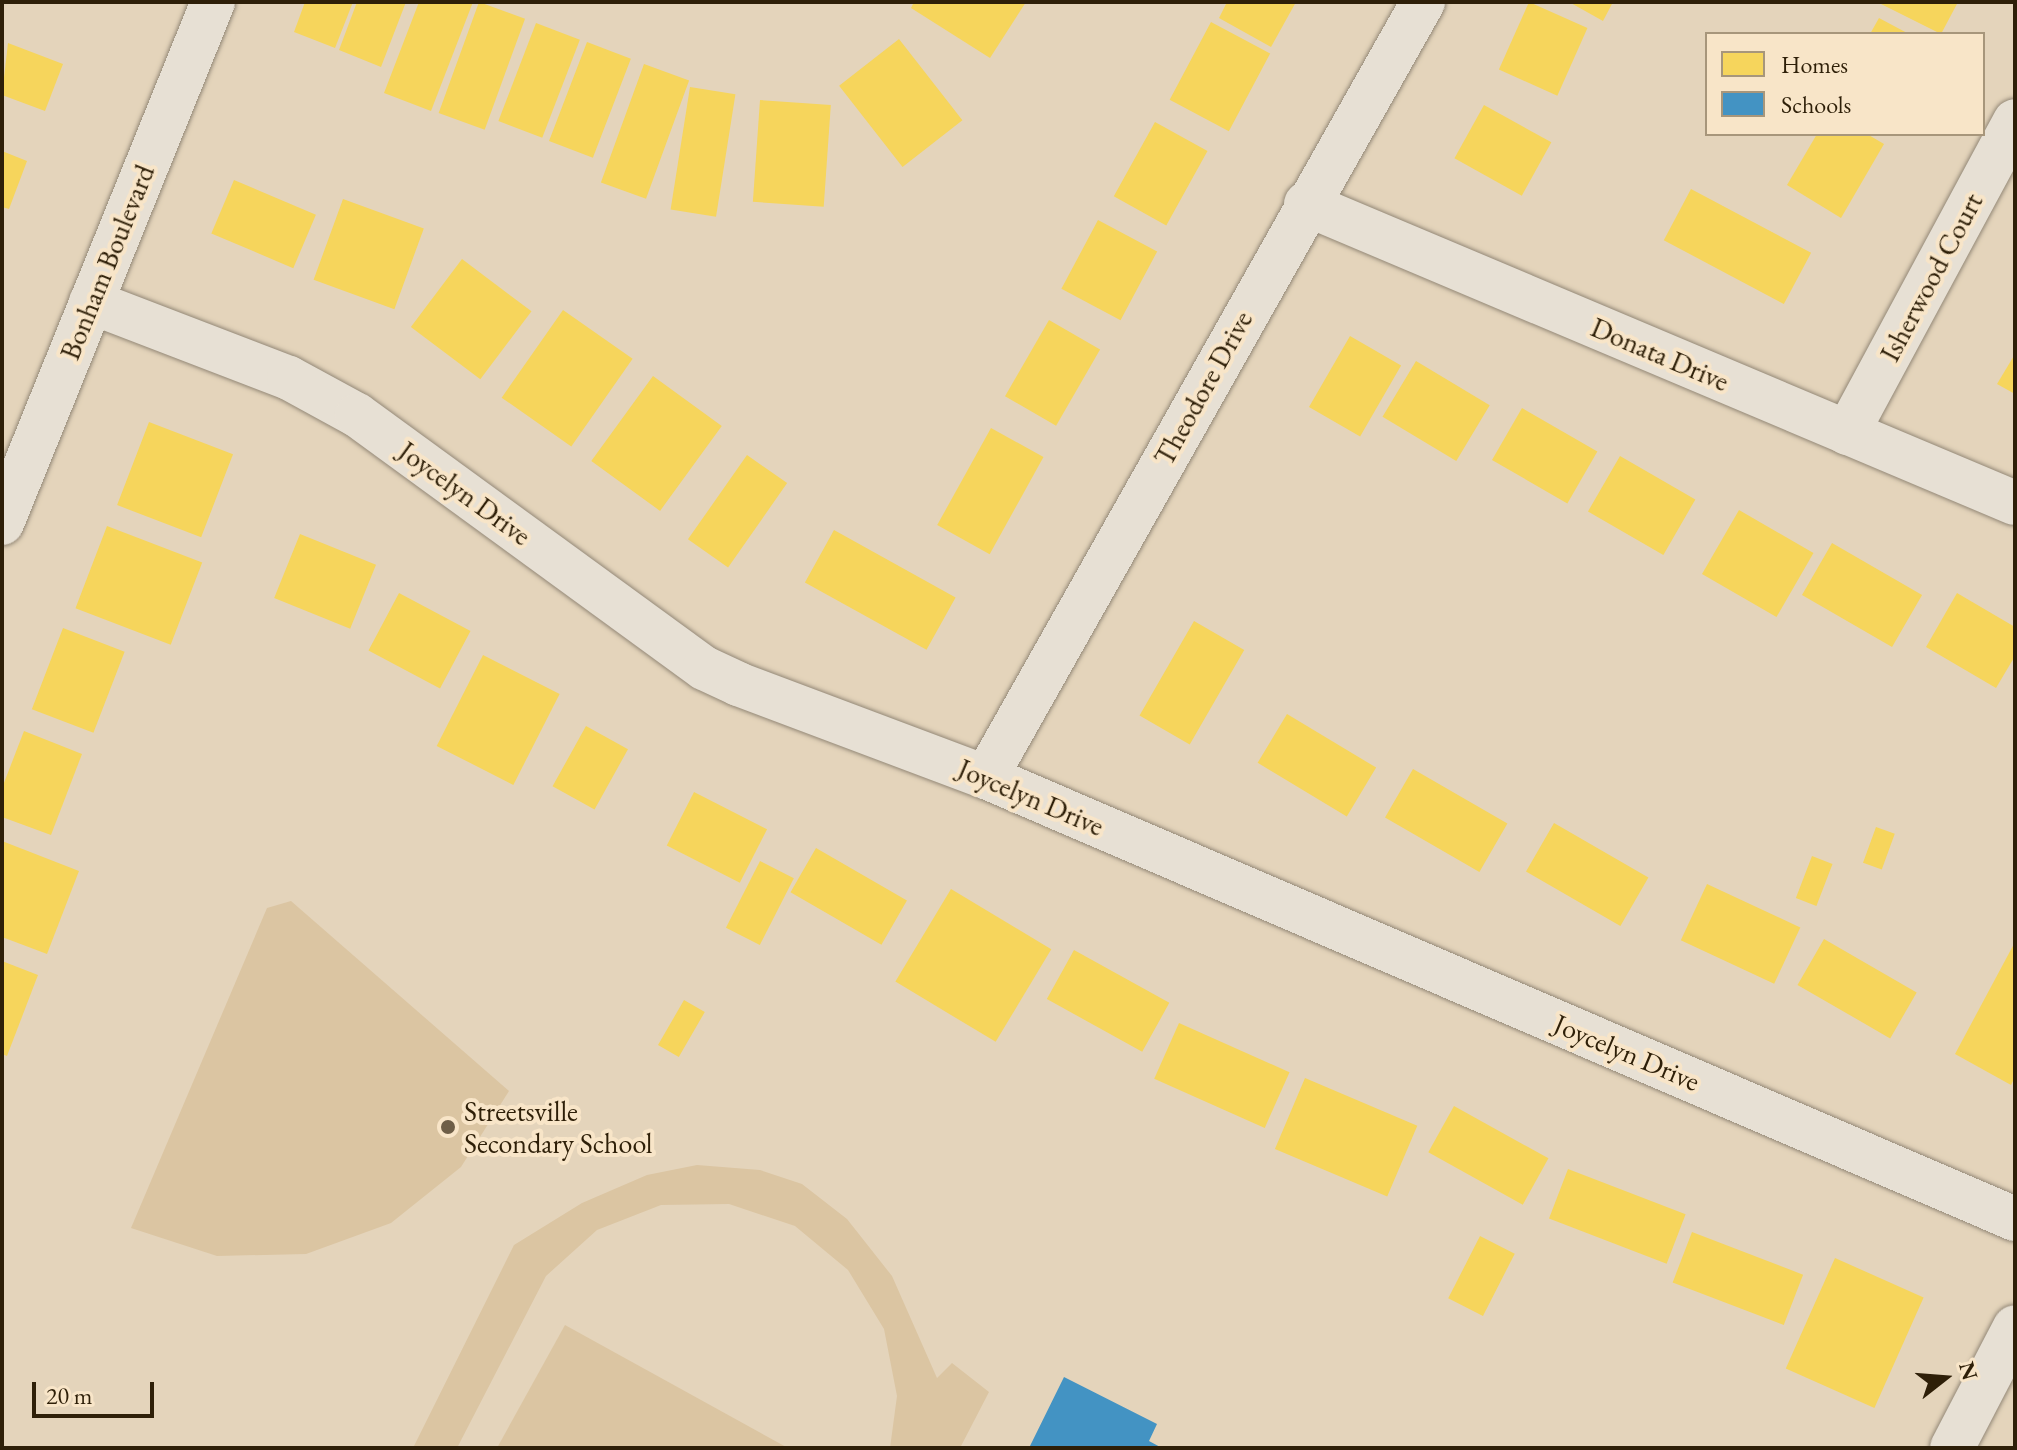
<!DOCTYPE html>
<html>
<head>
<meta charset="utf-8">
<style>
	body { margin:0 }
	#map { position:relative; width:2017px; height:1450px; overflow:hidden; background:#e4d4bb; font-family:"EB Garamond",serif }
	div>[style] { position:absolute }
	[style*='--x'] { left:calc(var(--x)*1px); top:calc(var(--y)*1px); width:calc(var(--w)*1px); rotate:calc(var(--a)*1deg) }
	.green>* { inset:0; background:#dbc5a2 }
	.homes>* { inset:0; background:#f6d55c; transform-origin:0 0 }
	.schools>* { inset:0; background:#4393c3 }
	.roads { filter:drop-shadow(0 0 2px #938877) drop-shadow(0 0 2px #938877) }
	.street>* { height:44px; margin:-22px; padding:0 22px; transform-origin:22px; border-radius:22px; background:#e7e0d4 }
	.dots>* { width:22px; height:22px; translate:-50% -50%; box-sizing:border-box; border:4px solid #f8e5c8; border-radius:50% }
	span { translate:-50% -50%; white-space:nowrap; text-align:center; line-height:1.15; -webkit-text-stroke:8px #f8e5c8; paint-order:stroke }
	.street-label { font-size:28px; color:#2e1f08 }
	.poi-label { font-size:28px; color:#2e1f08 }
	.left { translate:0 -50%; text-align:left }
	.frame { position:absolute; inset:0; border:4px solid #2e1f08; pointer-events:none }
	.legend { position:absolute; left:1705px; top:32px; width:280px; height:104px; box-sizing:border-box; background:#f8e5c8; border:2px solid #a7967b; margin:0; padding:10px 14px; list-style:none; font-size:24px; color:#2e1f08 }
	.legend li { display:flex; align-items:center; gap:16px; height:40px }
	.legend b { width:40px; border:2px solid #a7967b }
	.north { position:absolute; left:1905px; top:1338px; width:80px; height:80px; -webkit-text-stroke:6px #f8e5c8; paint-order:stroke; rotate:73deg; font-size:22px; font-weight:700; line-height:32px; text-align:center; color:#2e1f08 }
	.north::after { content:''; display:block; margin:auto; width:28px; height:36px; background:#2e1f08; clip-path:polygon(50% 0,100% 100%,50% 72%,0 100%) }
	.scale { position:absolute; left:32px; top:1382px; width:122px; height:36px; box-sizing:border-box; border:4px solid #2e1f08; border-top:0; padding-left:10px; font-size:24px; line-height:28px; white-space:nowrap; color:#2e1f08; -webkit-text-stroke:6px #f8e5c8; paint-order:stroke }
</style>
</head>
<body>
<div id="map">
	<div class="green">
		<i style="clip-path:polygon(291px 901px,509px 1091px,461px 1167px,391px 1223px,306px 1254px,217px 1256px,131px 1228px,267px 908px)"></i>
		<i style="clip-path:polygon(697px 1165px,760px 1170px,802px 1184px,847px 1219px,892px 1276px,937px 1378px,952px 1363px,989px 1392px,960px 1448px,890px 1448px,897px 1396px,884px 1329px,848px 1270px,795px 1226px,729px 1204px,661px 1205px,597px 1230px,546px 1276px,457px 1448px,413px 1448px,514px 1245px,582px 1203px,647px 1175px)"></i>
		<i style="clip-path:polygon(565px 1325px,788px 1448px,497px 1448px)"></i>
	</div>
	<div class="homes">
		<i style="clip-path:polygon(305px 2px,353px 2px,335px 48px,294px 32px)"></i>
		<i style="clip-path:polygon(357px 2px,406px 2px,381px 67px,339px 50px)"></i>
		<i style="clip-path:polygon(419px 2px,473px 2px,431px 111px,384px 93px)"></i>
		<i style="left:479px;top:2px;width:49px;height:118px;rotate:20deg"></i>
		<i style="clip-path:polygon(914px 2px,1026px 2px,990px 58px,911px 8px)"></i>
		<i style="clip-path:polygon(1227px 2px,1296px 2px,1271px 47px,1219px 18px)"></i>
		<i style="left:1529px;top:2px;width:64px;height:74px;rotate:24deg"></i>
		<i style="clip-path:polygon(1569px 2px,1613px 2px,1603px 21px)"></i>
		<i style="clip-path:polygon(1877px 2px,1958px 2px,1941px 34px)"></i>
		<i style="clip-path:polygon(1879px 18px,1909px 34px,1870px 34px)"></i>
		<i style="left:1211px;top:22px;width:67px;height:88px;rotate:28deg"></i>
		<i style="left:536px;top:23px;width:47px;height:105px;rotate:21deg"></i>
		<i style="left:899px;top:39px;width:103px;height:76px;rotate:52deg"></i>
		<i style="left:587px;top:42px;width:47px;height:106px;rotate:21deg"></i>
		<i style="clip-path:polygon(8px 43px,63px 64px,45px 111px,2px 95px)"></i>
		<i style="left:644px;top:64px;width:48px;height:126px;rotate:20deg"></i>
		<i style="left:690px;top:87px;width:46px;height:124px;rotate:9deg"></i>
		<i style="left:760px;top:100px;width:71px;height:102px;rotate:4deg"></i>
		<i style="left:1484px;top:105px;width:77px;height:61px;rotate:29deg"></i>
		<i style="left:1155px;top:122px;width:60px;height:85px;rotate:29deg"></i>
		<i style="clip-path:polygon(1817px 134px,1867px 134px,1884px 144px,1841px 218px,1787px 185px)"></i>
		<i style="clip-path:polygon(2px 151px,27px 161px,9px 209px,2px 207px)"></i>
		<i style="left:234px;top:180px;width:89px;height:58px;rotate:23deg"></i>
		<i style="left:1691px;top:189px;width:136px;height:58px;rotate:28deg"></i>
		<i style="left:343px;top:199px;width:86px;height:86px;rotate:20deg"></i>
		<i style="left:1098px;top:220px;width:67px;height:78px;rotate:28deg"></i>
		<i style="left:462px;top:259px;width:87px;height:85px;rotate:37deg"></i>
		<i style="left:563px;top:310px;width:85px;height:107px;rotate:35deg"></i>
		<i style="left:1049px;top:320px;width:59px;height:88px;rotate:30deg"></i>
		<i style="left:1350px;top:336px;width:59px;height:82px;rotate:30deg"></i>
		<i style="clip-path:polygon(2015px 354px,2015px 394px,1997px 384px)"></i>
		<i style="left:1416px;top:361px;width:86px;height:65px;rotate:31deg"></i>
		<i style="left:653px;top:376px;width:85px;height:105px;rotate:36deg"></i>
		<i style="left:1522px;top:408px;width:87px;height:60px;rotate:30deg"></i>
		<i style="left:149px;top:422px;width:90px;height:89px;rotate:21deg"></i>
		<i style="left:991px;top:428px;width:60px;height:111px;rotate:29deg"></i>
		<i style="left:747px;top:455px;width:49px;height:103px;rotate:35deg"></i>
		<i style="left:1620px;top:456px;width:87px;height:64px;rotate:30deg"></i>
		<i style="left:1739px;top:510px;width:86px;height:74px;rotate:30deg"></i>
		<i style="left:107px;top:526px;width:102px;height:88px;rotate:21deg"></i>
		<i style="left:834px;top:530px;width:139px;height:60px;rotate:29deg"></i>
		<i style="left:300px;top:534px;width:82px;height:69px;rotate:22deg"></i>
		<i style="left:1832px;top:543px;width:104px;height:60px;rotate:30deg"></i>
		<i style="left:399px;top:593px;width:81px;height:65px;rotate:28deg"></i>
		<i style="clip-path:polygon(1957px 593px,2015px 627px,2015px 656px,1996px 688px,1926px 647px)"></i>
		<i style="left:1194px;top:621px;width:58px;height:109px;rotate:30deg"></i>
		<i style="left:63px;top:628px;width:66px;height:87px;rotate:21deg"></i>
		<i style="left:483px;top:655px;width:86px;height:102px;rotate:27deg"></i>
		<i style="left:1287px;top:714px;width:104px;height:57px;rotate:31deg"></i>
		<i style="left:586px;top:726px;width:48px;height:69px;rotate:29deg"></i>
		<i style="clip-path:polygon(24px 731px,82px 754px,51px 835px,2px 817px,2px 788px)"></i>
		<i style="left:1413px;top:769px;width:109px;height:56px;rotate:30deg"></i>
		<i style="left:694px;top:792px;width:82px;height:60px;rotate:27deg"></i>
		<i style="left:1554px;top:823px;width:109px;height:56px;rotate:30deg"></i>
		<i style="left:1876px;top:827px;width:20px;height:38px;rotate:20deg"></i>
		<i style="clip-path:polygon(2px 841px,79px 871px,47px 954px,2px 937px)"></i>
		<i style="left:816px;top:848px;width:105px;height:51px;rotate:30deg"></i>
		<i style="left:1812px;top:856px;width:22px;height:45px;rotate:21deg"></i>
		<i style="left:760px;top:861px;width:38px;height:75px;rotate:27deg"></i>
		<i style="left:1707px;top:884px;width:103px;height:62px;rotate:25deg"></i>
		<i style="left:951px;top:889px;width:117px;height:108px;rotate:31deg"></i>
		<i style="left:1824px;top:939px;width:107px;height:53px;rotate:30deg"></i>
		<i style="clip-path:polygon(2015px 942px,2015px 1077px,2011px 1085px,1955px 1054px)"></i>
		<i style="left:1074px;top:950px;width:109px;height:56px;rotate:29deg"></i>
		<i style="clip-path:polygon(2px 961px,38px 975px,7px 1056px,2px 1054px)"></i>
		<i style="left:684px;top:1000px;width:24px;height:52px;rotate:30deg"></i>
		<i style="left:1179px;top:1023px;width:121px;height:61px;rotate:24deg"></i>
		<i style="left:1305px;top:1078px;width:122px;height:77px;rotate:23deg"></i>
		<i style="left:1454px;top:1106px;width:108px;height:53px;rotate:29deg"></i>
		<i style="left:1568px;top:1169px;width:126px;height:53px;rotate:21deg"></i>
		<i style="left:1692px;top:1232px;width:119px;height:54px;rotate:21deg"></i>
		<i style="left:1480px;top:1236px;width:39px;height:70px;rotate:27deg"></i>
		<i style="left:1835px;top:1258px;width:97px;height:121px;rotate:24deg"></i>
	</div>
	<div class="schools">
		<i style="clip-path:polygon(1064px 1377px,1157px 1424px,1149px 1441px,1162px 1448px,1029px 1448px)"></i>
	</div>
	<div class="roads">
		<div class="street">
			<i style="--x:1306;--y:204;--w:769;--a:22.87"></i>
			<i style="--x:91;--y:302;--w:212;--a:21"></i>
			<i style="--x:289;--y:378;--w:77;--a:28.6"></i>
			<i style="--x:357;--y:415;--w:429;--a:36.1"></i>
			<i style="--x:704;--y:668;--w:38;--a:25"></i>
			<i style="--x:738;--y:684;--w:265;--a:20.6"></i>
			<i style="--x:986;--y:777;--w:1120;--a:23.25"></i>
			<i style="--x:1847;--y:433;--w:354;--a:-61.7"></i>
			<i style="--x:2;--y:523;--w:562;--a:-67.95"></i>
			<i style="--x:986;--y:777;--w:890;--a:-60.58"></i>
			<i style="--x:1952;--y:1448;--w:136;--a:-62.5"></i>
		</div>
	</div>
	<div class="dots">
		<i style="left:448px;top:1127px;background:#6e5e47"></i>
	</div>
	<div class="street-label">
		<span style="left:107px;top:262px;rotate:-68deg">Bonham Boulevard</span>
		<span style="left:1931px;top:277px;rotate:-62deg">Isherwood Court</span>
		<span style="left:1660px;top:354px;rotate:23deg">Donata Drive</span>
		<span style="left:1203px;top:388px;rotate:-61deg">Theodore Drive</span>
		<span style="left:465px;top:493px;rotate:36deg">Joycelyn Drive</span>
		<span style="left:1031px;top:797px;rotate:23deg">Joycelyn Drive</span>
		<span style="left:1627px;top:1052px;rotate:23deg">Joycelyn Drive</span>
	</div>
	<div class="poi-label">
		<span class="left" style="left:464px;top:1127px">Streetsville<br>Secondary School</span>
	</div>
	<div class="frame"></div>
	<ul class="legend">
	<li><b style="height:22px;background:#f6d55c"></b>Homes</li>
	<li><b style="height:22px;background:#4393c3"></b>Schools</li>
	</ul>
	<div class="north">N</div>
	<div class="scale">20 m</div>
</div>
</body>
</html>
